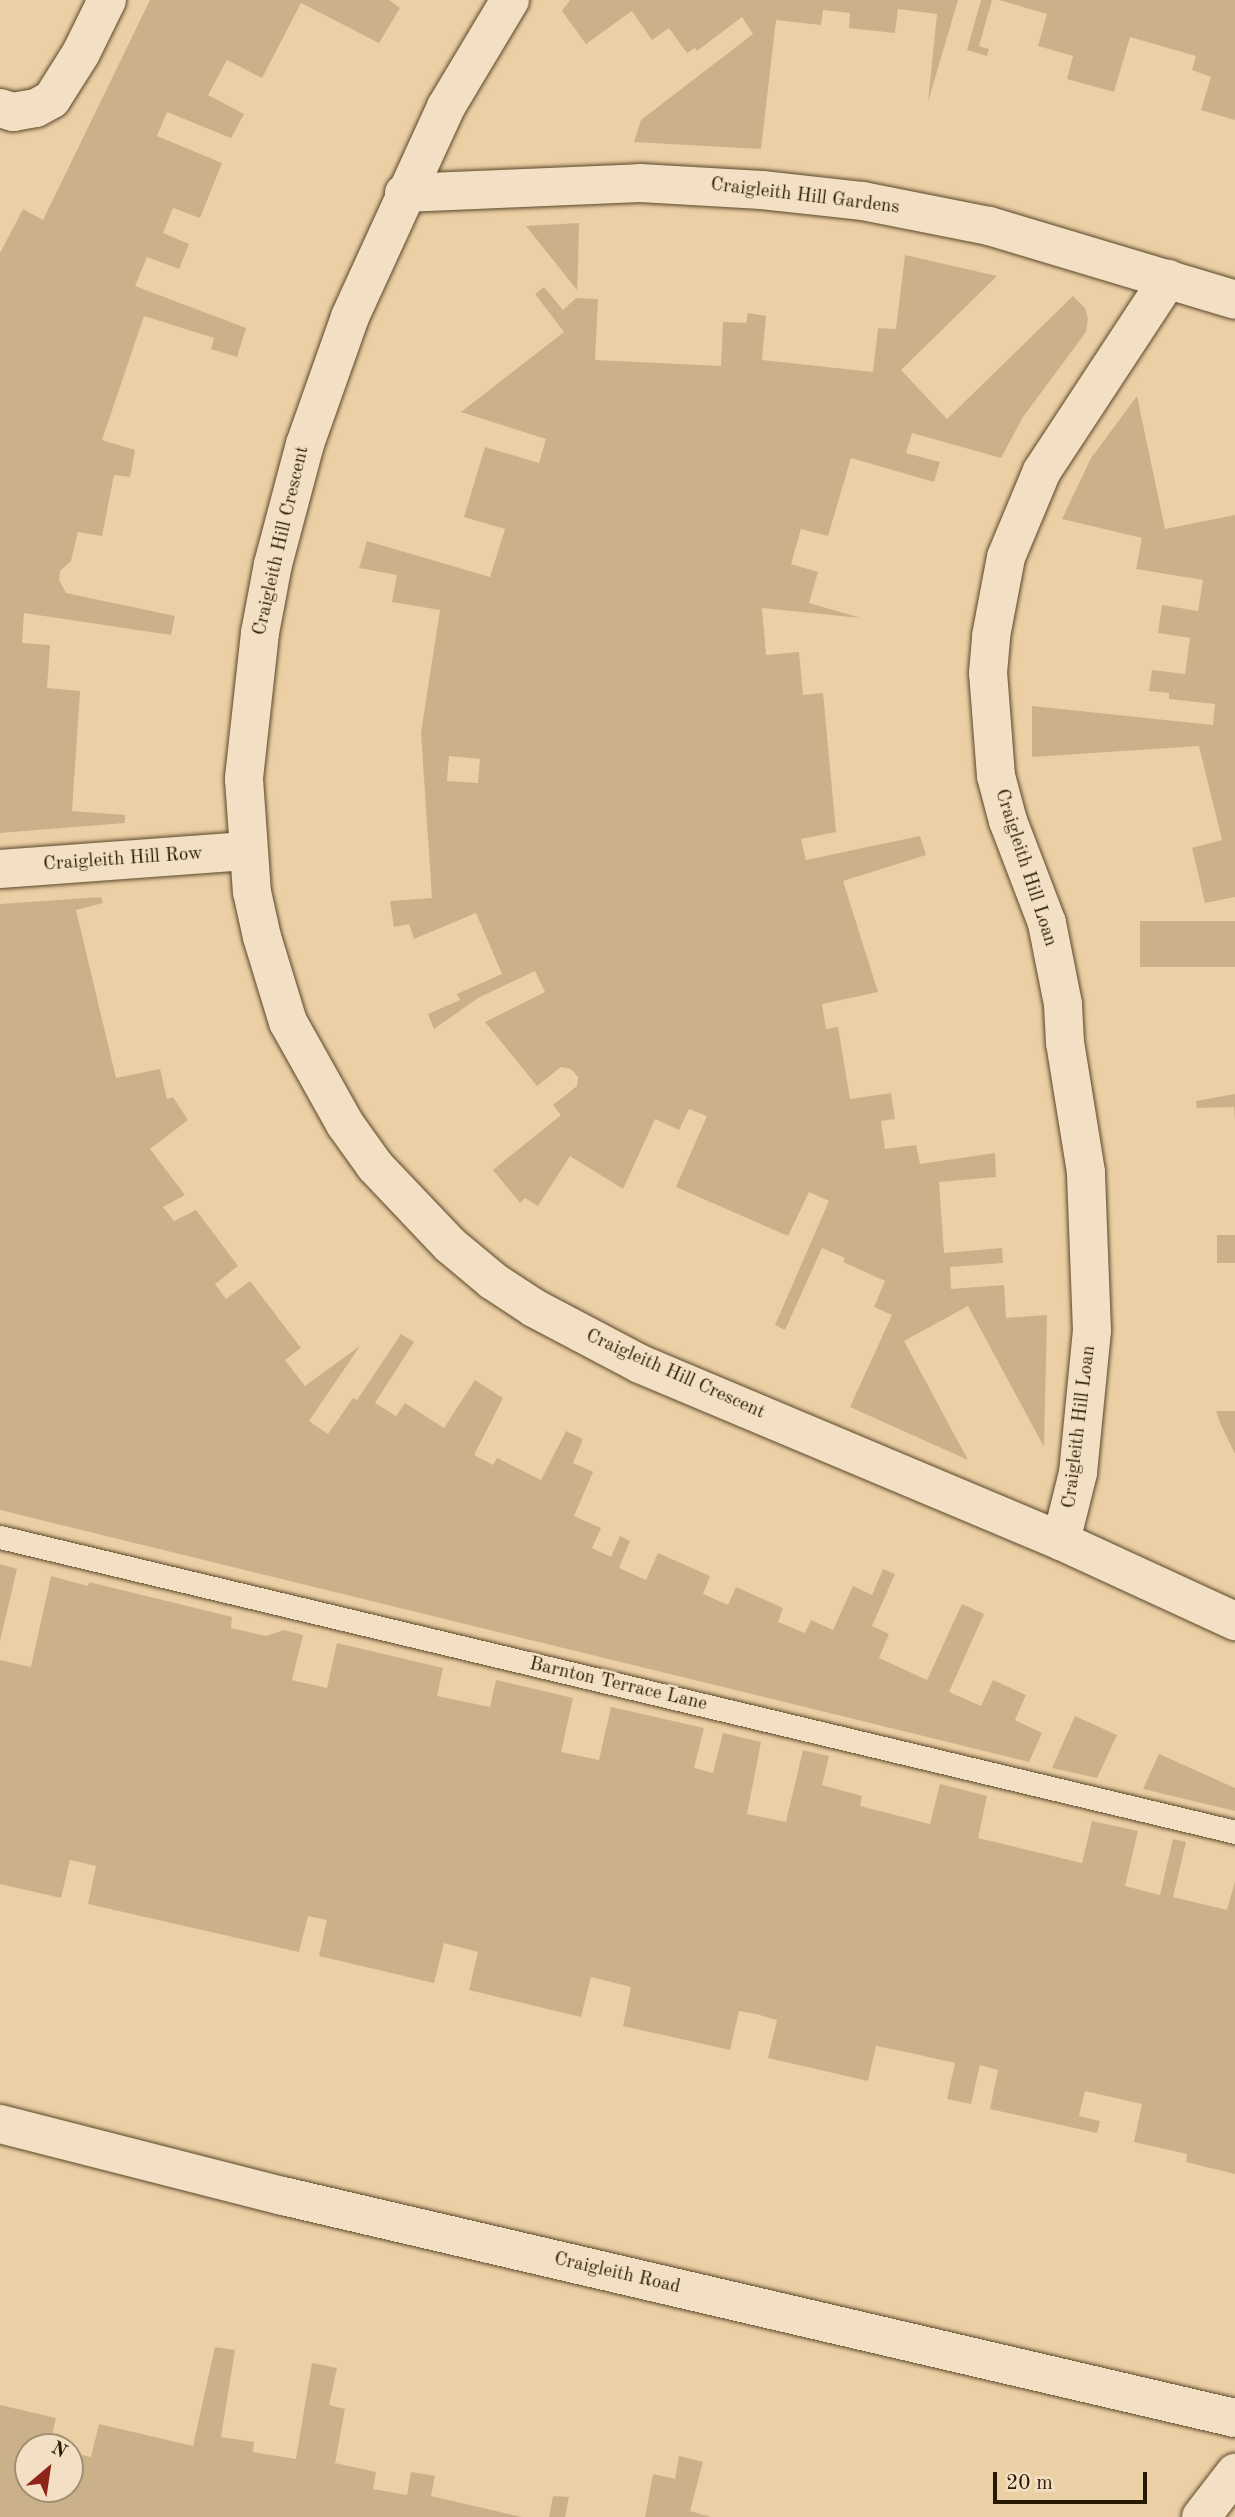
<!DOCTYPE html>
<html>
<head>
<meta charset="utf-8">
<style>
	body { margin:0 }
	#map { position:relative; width:1235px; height:2517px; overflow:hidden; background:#ecd0a5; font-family:"Old Standard TT",serif }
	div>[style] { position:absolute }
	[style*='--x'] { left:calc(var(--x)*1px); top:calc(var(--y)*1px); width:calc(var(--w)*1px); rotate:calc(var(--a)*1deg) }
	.green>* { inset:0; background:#cbb189; transform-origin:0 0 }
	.roads { filter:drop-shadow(0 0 2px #5a472a) drop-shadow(0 0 2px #5a472a) }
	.service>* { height:23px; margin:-11.5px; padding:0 11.5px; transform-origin:11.5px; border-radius:11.5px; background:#f3e0c4 }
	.minor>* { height:38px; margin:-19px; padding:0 19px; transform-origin:19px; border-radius:19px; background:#f3e0c4 }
	.secondary>* { height:38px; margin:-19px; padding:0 19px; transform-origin:19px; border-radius:19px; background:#f3e0c4 }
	span { translate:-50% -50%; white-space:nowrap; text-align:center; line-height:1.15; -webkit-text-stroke:5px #f3e0c4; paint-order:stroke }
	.street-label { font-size:19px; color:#291901 }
	.north { position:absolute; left:14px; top:2433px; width:70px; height:70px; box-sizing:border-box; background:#f3e0c4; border:2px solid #a29076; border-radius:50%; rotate:29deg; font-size:19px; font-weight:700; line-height:28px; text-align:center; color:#291901 }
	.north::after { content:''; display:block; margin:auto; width:24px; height:32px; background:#8f2418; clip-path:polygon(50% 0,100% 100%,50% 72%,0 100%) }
	.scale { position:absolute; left:993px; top:2472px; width:154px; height:32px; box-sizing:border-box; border:4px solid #291901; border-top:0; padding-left:9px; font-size:21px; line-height:24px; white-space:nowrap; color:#291901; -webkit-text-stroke:5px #f3e0c4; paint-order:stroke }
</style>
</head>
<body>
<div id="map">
	<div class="green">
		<i style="clip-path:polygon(150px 0,389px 0,400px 8px,379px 43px,301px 3px,262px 78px,227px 60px,208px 95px,244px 114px,231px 138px,167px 112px,157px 136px,222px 163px,200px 218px,173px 208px,163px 233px,189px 244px,179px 269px,147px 257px,135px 286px,246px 328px,237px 357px,211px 349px,214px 338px,144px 316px,102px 440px,135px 450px,130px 477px,114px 475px,102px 536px,78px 532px,71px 561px,60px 571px,59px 580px,66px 593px,175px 616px,171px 635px,24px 613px,22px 643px,50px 645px,47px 688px,80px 691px,72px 811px,125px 815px,125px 823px,0 833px,0 253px,23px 209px,43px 220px)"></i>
		<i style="clip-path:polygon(570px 0,958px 0,928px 102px,937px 14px,898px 9px,895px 33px,849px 28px,850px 13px,823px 10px,821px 25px,776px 20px,761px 149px,634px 142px,641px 120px,753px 34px,742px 17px,697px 51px,695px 48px,687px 53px,669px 28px,652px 40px,632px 11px,586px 44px,562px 11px)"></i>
		<i style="clip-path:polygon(981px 0,992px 0,979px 46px,989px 49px,987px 56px,967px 50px)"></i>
		<i style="clip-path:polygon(999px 0,1235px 0,1235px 120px,1201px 110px,1211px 77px,1192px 70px,1196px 56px,1130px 37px,1114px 92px,1067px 79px,1073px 56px,1038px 46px,1047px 14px)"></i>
		<i style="clip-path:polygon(579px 223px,578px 270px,577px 290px,526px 226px)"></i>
		<i style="clip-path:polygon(evenodd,905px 255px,997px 276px,901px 370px,947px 419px,1073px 296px,1085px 308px,1088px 319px,1086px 332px,1023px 417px,1001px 458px,912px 433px,906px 453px,940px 462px,934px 482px,851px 458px,828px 536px,801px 529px,791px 564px,818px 572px,809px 603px,861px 618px,762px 608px,766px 655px,799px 652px,803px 695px,823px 693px,836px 832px,801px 839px,806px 860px,920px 836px,926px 855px,843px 881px,878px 992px,822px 1004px,826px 1029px,838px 1027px,850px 1099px,891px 1093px,895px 1119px,881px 1121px,885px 1149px,916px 1145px,920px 1164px,995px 1153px,996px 1177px,939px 1182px,944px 1253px,1002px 1248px,1003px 1263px,950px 1267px,951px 1289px,1004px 1285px,1006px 1318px,1047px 1315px,1044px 1447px,968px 1306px,904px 1341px,968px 1460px,850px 1407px,892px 1315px,874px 1307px,885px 1281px,843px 1262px,845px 1258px,822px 1248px,785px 1330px,775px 1325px,829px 1201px,809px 1192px,788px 1236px,676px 1187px,707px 1116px,689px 1109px,679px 1130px,655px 1119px,623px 1189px,570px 1156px,538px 1206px,525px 1198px,520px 1203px,493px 1170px,561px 1115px,553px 1105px,577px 1086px,578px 1077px,571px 1069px,561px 1067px,537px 1086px,485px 1022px,545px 992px,535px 971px,478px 998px,434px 1029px,428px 1014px,460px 1000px,457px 994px,502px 974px,476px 913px,414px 939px,409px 924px,394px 927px,390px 901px,432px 898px,421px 733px,440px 610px,392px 602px,397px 575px,359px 568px,367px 541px,490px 577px,505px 529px,464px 517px,485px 447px,539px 463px,546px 439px,461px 412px,564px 332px,535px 294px,544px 287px,563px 310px,576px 298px,598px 299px,595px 360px,721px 366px,723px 322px,746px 323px,748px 313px,766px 316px,762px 360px,873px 372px,878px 328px,896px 329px,905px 255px,449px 756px,480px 759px,478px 783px,447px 781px,449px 756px)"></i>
		<i style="clip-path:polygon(1137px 396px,1165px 529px,1235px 515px,1235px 897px,1205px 903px,1192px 848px,1222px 840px,1199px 746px,1032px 757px,1032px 706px,1213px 725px,1215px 704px,1169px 699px,1169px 693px,1149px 691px,1152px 670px,1185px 674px,1190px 638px,1158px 633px,1162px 605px,1198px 611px,1203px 580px,1136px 569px,1142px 538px,1062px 519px,1091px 458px)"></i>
		<i style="clip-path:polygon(101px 897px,103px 903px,76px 910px,116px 1078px,160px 1069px,167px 1099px,173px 1097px,188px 1120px,150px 1149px,185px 1195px,163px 1207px,174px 1221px,196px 1210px,238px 1266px,215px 1284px,226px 1299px,250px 1281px,301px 1348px,285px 1360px,305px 1386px,360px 1346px,309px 1421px,328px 1434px,353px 1398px,357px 1400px,401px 1334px,414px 1342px,375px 1403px,396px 1416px,405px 1403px,444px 1428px,475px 1380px,503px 1398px,474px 1455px,493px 1465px,497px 1458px,541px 1480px,566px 1431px,583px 1439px,573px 1463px,593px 1472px,574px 1516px,601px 1528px,592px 1548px,611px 1557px,620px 1536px,630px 1541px,619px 1568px,646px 1580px,658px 1553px,710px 1576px,703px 1594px,728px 1605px,736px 1587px,783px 1608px,778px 1622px,805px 1633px,811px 1620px,833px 1630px,853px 1586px,872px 1595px,883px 1569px,895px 1574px,872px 1626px,889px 1634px,879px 1658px,927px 1680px,962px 1604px,984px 1614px,949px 1692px,981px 1706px,993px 1680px,1026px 1695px,1015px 1720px,1042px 1733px,1029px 1762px,0 1510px,0 904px)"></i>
		<i style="left:1235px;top:921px;width:46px;height:95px;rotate:90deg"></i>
		<i style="clip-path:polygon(1235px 1094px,1235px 1120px,1234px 1107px,1197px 1108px,1196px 1101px)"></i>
		<i style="left:1235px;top:1235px;width:28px;height:18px;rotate:90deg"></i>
		<i style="clip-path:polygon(1216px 1411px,1235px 1411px,1235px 1454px,1220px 1423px)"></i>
		<i style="clip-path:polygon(0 1564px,17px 1569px,0 1641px)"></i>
		<i style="clip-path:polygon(51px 1576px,88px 1586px,89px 1582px,232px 1617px,231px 1628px,266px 1636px,284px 1630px,303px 1635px,292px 1680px,327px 1688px,337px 1643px,443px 1668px,437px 1696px,490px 1707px,496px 1680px,573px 1698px,561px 1752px,599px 1760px,611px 1707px,704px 1728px,694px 1768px,713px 1773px,723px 1733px,761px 1742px,747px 1814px,786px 1822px,803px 1750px,829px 1756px,822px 1785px,862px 1796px,860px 1806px,930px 1824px,940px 1784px,987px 1796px,978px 1838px,1082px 1863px,1092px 1821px,1138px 1831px,1125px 1886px,1160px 1895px,1173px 1839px,1186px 1842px,1173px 1897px,1227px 1910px,1235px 1881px,1235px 2174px,1186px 2162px,1187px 2154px,1134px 2142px,1142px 2104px,1085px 2091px,1079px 2116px,1100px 2121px,1097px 2133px,990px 2109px,998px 2070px,980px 2065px,971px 2104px,947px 2099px,955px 2063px,906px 2052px,876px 2046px,868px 2081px,768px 2058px,777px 2020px,756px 2014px,739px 2011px,730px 2050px,623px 2026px,631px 1987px,591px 1977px,581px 2017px,469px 1990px,478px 1952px,444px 1943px,434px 1983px,319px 1956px,327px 1920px,308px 1916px,299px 1952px,88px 1904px,96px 1866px,70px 1860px,61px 1898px,0 1884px,0 1660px,31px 1667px)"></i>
		<i style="clip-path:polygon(1075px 1716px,1117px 1735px,1097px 1778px,1052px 1768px)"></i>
		<i style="clip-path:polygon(1159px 1754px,1235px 1788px,1235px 1811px,1143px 1789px)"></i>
		<i style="clip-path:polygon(215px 2347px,235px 2350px,221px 2437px,254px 2442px,253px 2452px,296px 2459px,312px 2363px,337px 2368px,329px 2405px,345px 2409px,335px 2463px,376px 2472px,373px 2489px,407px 2495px,411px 2472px,435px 2476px,431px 2496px,522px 2517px,0 2517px,0 2405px,56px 2418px,49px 2447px,28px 2447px,28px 2489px,70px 2489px,70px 2452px,91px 2457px,99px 2424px,193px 2446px)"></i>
		<i style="clip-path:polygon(679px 2456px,703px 2462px,690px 2511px,711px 2517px,645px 2517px,653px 2474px,675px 2479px)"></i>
		<i style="clip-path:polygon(553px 2496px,569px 2497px,565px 2517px,549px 2517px)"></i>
	</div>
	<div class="roads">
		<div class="service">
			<i style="--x:0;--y:1537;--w:1270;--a:13.43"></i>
		</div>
		<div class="minor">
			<i style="--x:510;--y:0;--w:125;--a:120.9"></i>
			<i style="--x:446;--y:107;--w:231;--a:114.6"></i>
			<i style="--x:350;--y:317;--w:135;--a:109.5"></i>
			<i style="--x:305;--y:444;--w:124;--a:104.9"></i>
			<i style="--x:273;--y:564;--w:70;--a:100.7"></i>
			<i style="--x:260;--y:633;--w:147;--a:96.3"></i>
			<i style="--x:244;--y:779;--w:113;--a:86"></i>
			<i style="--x:252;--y:892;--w:46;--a:77.5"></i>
			<i style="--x:262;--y:937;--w:89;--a:73"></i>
			<i style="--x:288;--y:1022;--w:117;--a:60.8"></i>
			<i style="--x:345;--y:1124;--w:52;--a:54.5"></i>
			<i style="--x:375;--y:1166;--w:109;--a:46.5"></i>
			<i style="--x:450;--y:1245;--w:56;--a:39.9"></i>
			<i style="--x:493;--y:1281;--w:49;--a:33.4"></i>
			<i style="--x:534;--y:1308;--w:120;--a:27.8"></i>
			<i style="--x:640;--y:1364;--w:457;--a:22.8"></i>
			<i style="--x:1061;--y:1541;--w:192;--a:24.7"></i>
			<i style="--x:0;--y:108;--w:14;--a:17"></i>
			<i style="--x:13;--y:112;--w:23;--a:-10"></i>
			<i style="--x:36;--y:108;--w:18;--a:-29"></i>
			<i style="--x:52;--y:99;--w:54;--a:-57.8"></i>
			<i style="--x:81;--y:53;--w:59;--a:-63.9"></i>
			<i style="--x:404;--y:193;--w:236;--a:-2.4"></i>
			<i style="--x:640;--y:183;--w:122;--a:3.3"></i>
			<i style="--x:762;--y:190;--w:102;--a:6.2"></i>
			<i style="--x:863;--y:201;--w:128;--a:11.2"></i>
			<i style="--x:989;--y:226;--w:257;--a:16.7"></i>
			<i style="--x:0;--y:869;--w:248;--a:-4.2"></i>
			<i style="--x:1061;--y:1541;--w:70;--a:-76"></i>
			<i style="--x:1078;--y:1473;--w:143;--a:-84.4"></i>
			<i style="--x:1092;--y:1331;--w:159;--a:-92.2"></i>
			<i style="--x:1086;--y:1172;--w:131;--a:-99.2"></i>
			<i style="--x:1065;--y:1043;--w:39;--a:-93"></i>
			<i style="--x:1063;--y:1004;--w:83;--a:-101.2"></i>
			<i style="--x:1047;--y:923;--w:109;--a:-110.9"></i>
			<i style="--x:1008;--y:821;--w:47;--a:-104.9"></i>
			<i style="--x:996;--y:776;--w:103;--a:-94.4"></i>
			<i style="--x:988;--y:673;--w:37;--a:-85"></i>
			<i style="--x:991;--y:636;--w:80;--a:-79.2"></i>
			<i style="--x:1006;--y:557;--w:93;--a:-67.3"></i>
			<i style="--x:1042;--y:471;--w:230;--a:-56.7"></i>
			<i style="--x:1201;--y:2517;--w:56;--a:-52.3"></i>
		</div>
		<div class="secondary">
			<i style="--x:0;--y:2124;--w:292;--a:14.3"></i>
			<i style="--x:283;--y:2196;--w:978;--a:13.13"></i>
		</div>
	</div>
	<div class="street-label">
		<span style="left:805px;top:197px;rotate:7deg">Craigleith Hill Gardens</span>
		<span style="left:282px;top:541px;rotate:-77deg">Craigleith Hill Crescent</span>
		<span style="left:123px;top:860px;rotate:-4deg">Craigleith Hill Row</span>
		<span style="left:1025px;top:868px;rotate:72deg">Craigleith Hill Loan</span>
		<span style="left:675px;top:1375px;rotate:24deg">Craigleith Hill Crescent</span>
		<span style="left:1080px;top:1427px;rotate:-83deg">Craigleith Hill Loan</span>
		<span style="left:618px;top:1685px;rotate:13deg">Barnton Terrace Lane</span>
		<span style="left:617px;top:2274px;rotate:13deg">Craigleith Road</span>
	</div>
	<div class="north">N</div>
	<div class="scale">20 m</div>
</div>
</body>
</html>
